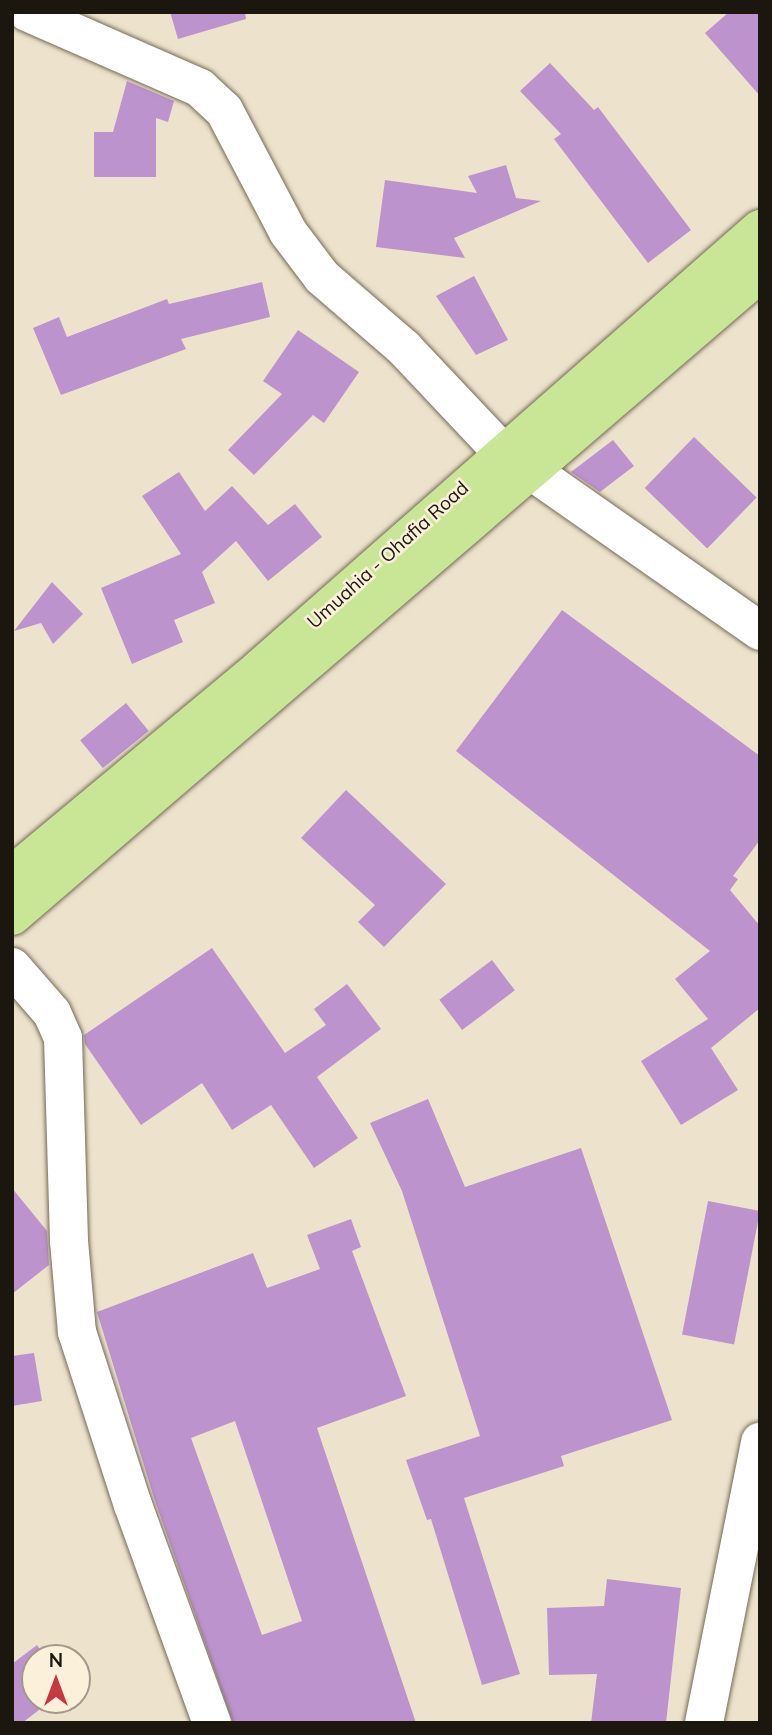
<!DOCTYPE html>
<html>
<head>
<meta charset="utf-8">
<style>
	body { margin:0 }
	#map { position:relative; width:772px; height:1735px; overflow:hidden; background:#ede3cd; font-family:Mulish,sans-serif }
	div>[style] { position:absolute }
	[style*='--x'] { left:calc(var(--x)*1px); top:calc(var(--y)*1px); width:calc(var(--w)*1px); rotate:calc(var(--a)*1deg) }
	.building>* { inset:0; background:#bd93cd; transform-origin:0 0 }
	.roads { filter:drop-shadow(0 0 2px #746a57) drop-shadow(0 0 2px #746a57) }
	.minor>* { height:38px; margin:-19px; padding:0 19px; transform-origin:19px; border-radius:19px; background:#fff }
	.major>* { height:38px; margin:-19px; padding:0 19px; transform-origin:19px; border-radius:19px; background:#c9e596 }
	span { translate:-50% -50%; white-space:nowrap; text-align:center; line-height:1.15; -webkit-text-stroke:5px #fbf0da; paint-order:stroke }
	.street-label { font-size:19px; color:#1b170f }
	.frame { position:absolute; inset:0; border:14px solid #1b170f; pointer-events:none }
	.north { position:absolute; left:21px; top:1644px; width:70px; height:70px; box-sizing:border-box; background:#fbf0da; border:2px solid #a19989; border-radius:50%; rotate:0deg; font-size:19px; font-weight:700; line-height:28px; text-align:center; color:#1b170f }
	.north::after { content:''; display:block; margin:auto; width:24px; height:32px; background:#c7383f; clip-path:polygon(50% 0,100% 100%,50% 72%,0 100%) }
</style>
</head>
<body>
<div id="map">
	<div class="building">
		<i style="clip-path:polygon(170px 12px,245px 12px,246px 19px,178px 39px)"></i>
		<i style="clip-path:polygon(729px 12px,760px 12px,760px 96px,705px 33px)"></i>
		<i style="clip-path:polygon(550px 63px,594px 110px,598px 107px,691px 230px,648px 263px,554px 139px,561px 134px,520px 91px)"></i>
		<i style="clip-path:polygon(127px 81px,174px 101px,168px 122px,156px 118px,156px 177px,94px 177px,94px 132px,113px 132px)"></i>
		<i style="clip-path:polygon(506px 165px,516px 198px,541px 201px,454px 238px,465px 258px,376px 247px,385px 180px,477px 193px,468px 176px)"></i>
		<i style="clip-path:polygon(474px 276px,508px 340px,476px 355px,436px 296px)"></i>
		<i style="clip-path:polygon(262px 282px,270px 317px,181px 339px,186px 349px,61px 395px,33px 328px,59px 317px,67px 337px,167px 299px,169px 304px)"></i>
		<i style="clip-path:polygon(298px 330px,359px 372px,324px 423px,313px 415px,254px 475px,228px 450px,282px 394px,263px 381px)"></i>
		<i style="left:694px;top:437px;width:87px;height:71px;rotate:44deg"></i>
		<i style="clip-path:polygon(613px 440px,634px 466px,600px 492px,571px 472px)"></i>
		<i style="clip-path:polygon(179px 472px,205px 511px,232px 486px,268px 525px,295px 504px,322px 537px,268px 581px,236px 541px,202px 572px,215px 603px,174px 620px,183px 642px,132px 664px,101px 588px,181px 554px,142px 496px)"></i>
		<i style="clip-path:polygon(52px 582px,83px 614px,53px 644px,41px 623px,14px 631px)"></i>
		<i style="clip-path:polygon(562px 610px,760px 756px,760px 840px,733px 876px,738px 879px,730px 890px,760px 926px,760px 1008px,711px 1048px,738px 1090px,681px 1125px,641px 1061px,708px 1019px,675px 979px,710px 951px,456px 751px)"></i>
		<i style="left:126px;top:703px;width:36px;height:59px;rotate:51deg"></i>
		<i style="clip-path:polygon(346px 790px,446px 884px,384px 947px,358px 922px,375px 905px,301px 838px)"></i>
		<i style="clip-path:polygon(212px 948px,285px 1053px,326px 1025px,314px 1009px,347px 984px,381px 1029px,317px 1077px,358px 1138px,314px 1168px,271px 1105px,232px 1130px,202px 1083px,141px 1125px,85px 1044px,84px 1035px)"></i>
		<i style="left:492px;top:960px;width:38px;height:66px;rotate:53deg"></i>
		<i style="clip-path:polygon(428px 1099px,465px 1187px,581px 1148px,672px 1420px,561px 1456px,564px 1466px,464px 1498px,520px 1674px,482px 1685px,431px 1519px,427px 1520px,406px 1460px,480px 1436px,402px 1191px,370px 1123px)"></i>
		<i style="clip-path:polygon(12px 1188px,47px 1231px,49px 1265px,12px 1294px)"></i>
		<i style="left:708px;top:1201px;width:53px;height:136px;rotate:11deg"></i>
		<i style="clip-path:polygon(evenodd,351px 1219px,361px 1247px,352px 1251px,406px 1396px,317px 1428px,416px 1723px,233px 1723px,154px 1498px,97px 1312px,253px 1253px,267px 1288px,320px 1269px,307px 1235px,351px 1219px,235px 1421px,302px 1621px,262px 1635px,191px 1438px,235px 1421px)"></i>
		<i style="clip-path:polygon(34px 1353px,42px 1401px,12px 1406px,12px 1356px)"></i>
		<i style="clip-path:polygon(607px 1579px,681px 1588px,666px 1723px,591px 1723px,597px 1674px,549px 1675px,547px 1608px,604px 1606px)"></i>
		<i style="clip-path:polygon(37px 1645px,46px 1658px,35px 1658px,35px 1700px,52px 1700px,22px 1723px,12px 1723px,12px 1664px)"></i>
	</div>
	<div class="roads">
		<div class="minor">
			<i style="--x:27;--y:12;--w:189;--a:23.7"></i>
			<i style="--x:200;--y:88;--w:33;--a:43"></i>
			<i style="--x:224;--y:110;--w:138;--a:62.3"></i>
			<i style="--x:288;--y:232;--w:56;--a:52.9"></i>
			<i style="--x:322;--y:277;--w:108;--a:40.9"></i>
			<i style="--x:404;--y:348;--w:144;--a:46.7"></i>
			<i style="--x:533;--y:472;--w:277;--a:35"></i>
			<i style="--x:12;--y:967;--w:61;--a:49"></i>
			<i style="--x:52;--y:1013;--w:27;--a:66"></i>
			<i style="--x:63;--y:1038;--w:203;--a:88.3"></i>
			<i style="--x:69;--y:1241;--w:91;--a:85"></i>
			<i style="--x:77;--y:1332;--w:182;--a:72.1"></i>
			<i style="--x:133;--y:1505;--w:232;--a:70.1"></i>
			<i style="--x:704;--y:1723;--w:287;--a:-78.7"></i>
		</div>
		<div class="major">
			<i style="--x:12;--y:875;--w:322;--a:-39.8"></i>
			<i style="--x:259;--y:669;--w:667;--a:-41.29"></i>
			<i style="--x:12;--y:916;--w:986;--a:-40.68"></i>
		</div>
	</div>
	<div class="street-label">
		<span style="left:388px;top:555px;rotate:-42deg">Umuahia - Ohafia Road</span>
	</div>
	<div class="frame"></div>
	<div class="north">N</div>
</div>
</body>
</html>
